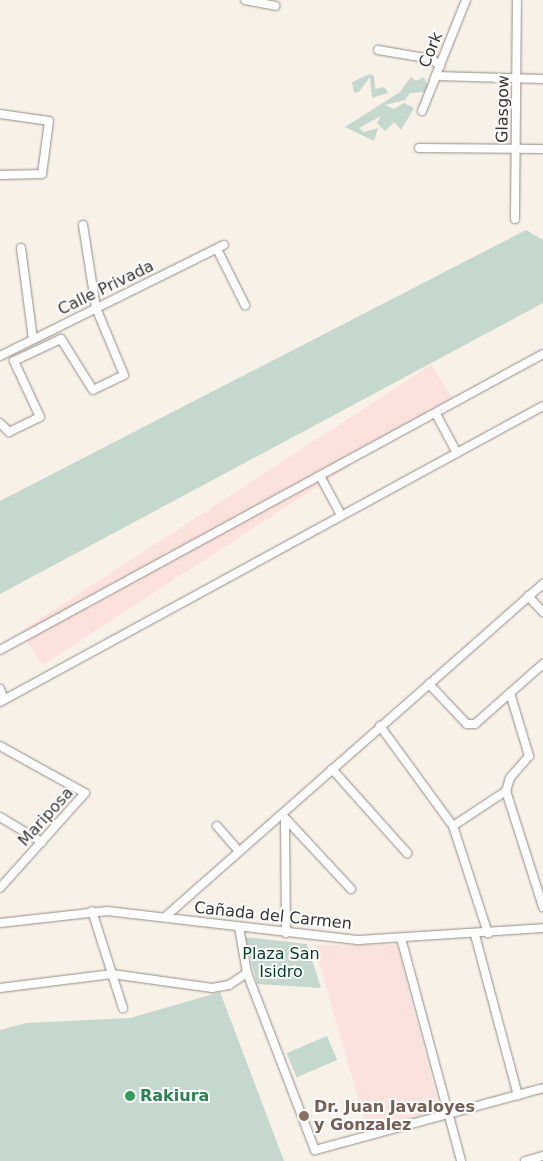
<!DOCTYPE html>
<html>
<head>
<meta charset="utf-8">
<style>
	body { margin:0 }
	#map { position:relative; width:543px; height:1161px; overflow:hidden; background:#f8f1e8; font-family:"DejaVu Sans",sans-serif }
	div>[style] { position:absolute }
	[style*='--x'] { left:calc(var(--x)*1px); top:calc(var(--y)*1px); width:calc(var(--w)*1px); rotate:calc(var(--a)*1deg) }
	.industrial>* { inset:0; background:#fce2dc; transform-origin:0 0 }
	.green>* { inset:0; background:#c4d8cd; transform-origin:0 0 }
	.roads { filter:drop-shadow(0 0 1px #938d85) drop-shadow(0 0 1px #938d85) }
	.minor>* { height:8px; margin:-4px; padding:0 4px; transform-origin:4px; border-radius:4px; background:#fff }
	.dots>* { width:14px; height:14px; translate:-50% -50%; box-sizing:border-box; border:2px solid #fff; border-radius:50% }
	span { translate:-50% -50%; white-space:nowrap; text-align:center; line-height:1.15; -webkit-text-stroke:4px #fff; paint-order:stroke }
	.street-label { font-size:16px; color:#373431 }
	.park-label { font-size:16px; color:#013e27 }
	.leisure-label { font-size:16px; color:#27864d; font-weight:700 }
	.left { translate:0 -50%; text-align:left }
	.education-label { font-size:16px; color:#785e54; font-weight:700 }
</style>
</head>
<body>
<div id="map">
	<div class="industrial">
		<i style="left:431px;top:365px;width:40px;height:489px;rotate:57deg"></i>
		<i style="clip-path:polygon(314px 945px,397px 945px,440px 1111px,367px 1129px)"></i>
	</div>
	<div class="green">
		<i style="clip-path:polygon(370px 74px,374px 76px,375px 89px,384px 87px,388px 93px,372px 98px,370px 77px,359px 92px,354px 93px,352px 82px)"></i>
		<i style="clip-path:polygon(411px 77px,416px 81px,424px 77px,428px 86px,424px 92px,410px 93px,405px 100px,385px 105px,394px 109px,404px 103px,414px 108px,401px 130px,394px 122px,385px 131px,377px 123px,381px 116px,359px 128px,364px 132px,378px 128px,374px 141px,345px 127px,400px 92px)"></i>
		<i style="clip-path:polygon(526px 230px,543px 240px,543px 303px,0 594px,0 501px)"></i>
		<i style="clip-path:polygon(245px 937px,307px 944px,321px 988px,257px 984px)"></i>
		<i style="clip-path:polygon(220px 992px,284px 1161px,0 1161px,0 1030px,26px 1023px,130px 1018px)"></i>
		<i style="left:327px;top:1036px;width:26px;height:44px;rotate:67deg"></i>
	</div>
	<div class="roads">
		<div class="minor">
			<i style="--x:245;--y:0;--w:31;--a:11"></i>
			<i style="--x:378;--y:50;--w:55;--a:9.5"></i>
			<i style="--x:432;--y:59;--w:11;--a:41"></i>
			<i style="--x:434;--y:80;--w:86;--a:-68.2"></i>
			<i style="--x:422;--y:111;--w:38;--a:-68"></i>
			<i style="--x:436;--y:76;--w:107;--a:1.6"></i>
			<i style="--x:0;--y:114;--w:49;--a:8.1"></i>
			<i style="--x:49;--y:121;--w:53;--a:97.5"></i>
			<i style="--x:42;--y:174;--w:42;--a:178.6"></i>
			<i style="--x:419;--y:148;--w:124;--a:0.5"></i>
			<i style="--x:515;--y:219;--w:219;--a:-89.5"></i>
			<i style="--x:21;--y:248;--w:92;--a:82.5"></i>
			<i style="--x:217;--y:249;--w:63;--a:63.4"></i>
			<i style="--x:0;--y:356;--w:250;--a:-26.4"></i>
			<i style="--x:436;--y:414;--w:44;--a:61.7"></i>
			<i style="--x:0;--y:423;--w:13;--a:45"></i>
			<i style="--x:9;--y:432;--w:34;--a:-26"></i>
			<i style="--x:40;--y:417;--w:62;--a:-114.9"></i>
			<i style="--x:14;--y:361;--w:52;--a:-25.1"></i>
			<i style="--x:61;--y:339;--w:60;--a:57.9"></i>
			<i style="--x:93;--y:390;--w:34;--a:-26"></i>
			<i style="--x:124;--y:375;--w:73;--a:-112.7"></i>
			<i style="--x:96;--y:308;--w:84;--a:-98.9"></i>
			<i style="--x:320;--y:476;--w:44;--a:61.7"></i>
			<i style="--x:528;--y:596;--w:22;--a:47"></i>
			<i style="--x:0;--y:650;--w:618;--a:-28.6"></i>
			<i style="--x:429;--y:684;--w:55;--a:46.5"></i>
			<i style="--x:467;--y:724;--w:8;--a:0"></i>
			<i style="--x:475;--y:724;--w:91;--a:-41.4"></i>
			<i style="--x:0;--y:689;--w:11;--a:68"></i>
			<i style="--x:510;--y:693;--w:66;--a:73.2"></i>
			<i style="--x:529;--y:756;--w:29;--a:131"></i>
			<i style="--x:510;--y:778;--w:14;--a:107"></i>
			<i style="--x:506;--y:791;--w:122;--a:72.3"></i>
			<i style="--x:0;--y:702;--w:618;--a:-28.6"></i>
			<i style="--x:380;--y:726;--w:124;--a:53.9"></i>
			<i style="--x:453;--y:826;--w:113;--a:71.9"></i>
			<i style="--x:0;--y:746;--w:97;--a:28.9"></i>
			<i style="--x:85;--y:793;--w:127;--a:131.8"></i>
			<i style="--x:332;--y:769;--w:113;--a:48.2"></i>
			<i style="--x:0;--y:817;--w:49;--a:30.8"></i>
			<i style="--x:285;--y:818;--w:97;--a:47.1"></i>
			<i style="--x:285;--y:821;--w:112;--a:89.5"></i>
			<i style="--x:217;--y:826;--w:30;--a:49"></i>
			<i style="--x:453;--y:826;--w:64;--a:-33.4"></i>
			<i style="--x:92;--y:911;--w:102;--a:72.3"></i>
			<i style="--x:165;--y:917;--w:504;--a:-41.38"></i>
			<i style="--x:0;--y:923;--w:108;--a:-6.4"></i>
			<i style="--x:107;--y:911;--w:254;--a:6.6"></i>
			<i style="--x:359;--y:940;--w:184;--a:-3.7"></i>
			<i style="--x:239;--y:927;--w:47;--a:80.1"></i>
			<i style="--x:247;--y:973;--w:190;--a:69"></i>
			<i style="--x:315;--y:1150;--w:236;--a:-15.2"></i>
			<i style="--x:475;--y:935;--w:166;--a:75"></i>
			<i style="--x:401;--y:938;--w:231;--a:74.9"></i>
			<i style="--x:0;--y:988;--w:113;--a:-7.1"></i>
			<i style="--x:112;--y:974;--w:101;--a:8"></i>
			<i style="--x:212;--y:988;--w:17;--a:-10"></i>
			<i style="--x:229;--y:985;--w:22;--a:-34"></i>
			<i style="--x:525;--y:1161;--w:19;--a:-16"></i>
		</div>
	</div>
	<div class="dots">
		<i style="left:130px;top:1096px;background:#2e9e5b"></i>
		<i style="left:304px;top:1116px;background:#8d6e63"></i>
	</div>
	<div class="street-label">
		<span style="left:431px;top:50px;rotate:-68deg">Cork</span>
		<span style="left:503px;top:109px;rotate:-89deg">Glasgow</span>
		<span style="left:106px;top:288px;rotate:-26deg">Calle Privada</span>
		<span style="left:46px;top:817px;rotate:-48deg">Mariposa</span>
		<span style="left:273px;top:916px;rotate:6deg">Cañada del Carmen</span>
	</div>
	<div class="park-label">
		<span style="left:281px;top:963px">Plaza San<br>Isidro</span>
	</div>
	<div class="leisure-label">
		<span class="left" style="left:140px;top:1096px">Rakiura</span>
	</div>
	<div class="education-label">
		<span class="left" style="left:314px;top:1116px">Dr. Juan Javaloyes<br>y Gonzalez</span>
	</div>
</div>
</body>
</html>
